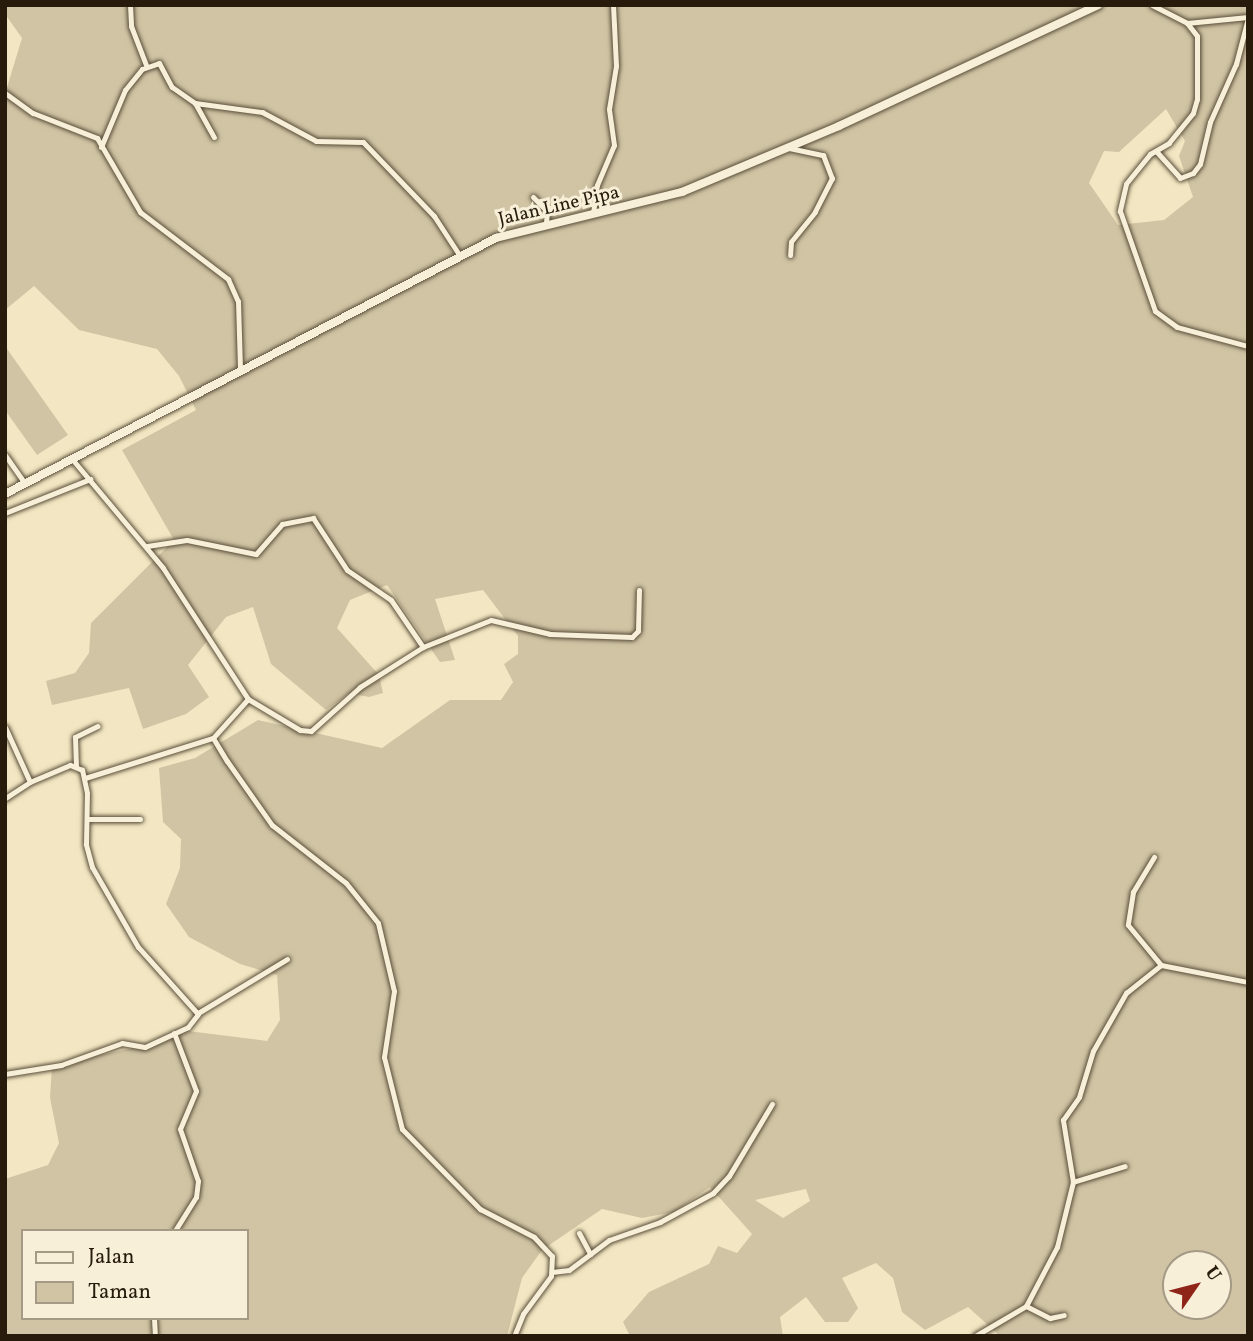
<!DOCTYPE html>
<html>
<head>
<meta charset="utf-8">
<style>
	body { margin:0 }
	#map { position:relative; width:1253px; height:1341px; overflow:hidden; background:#f3e7c3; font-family:Vollkorn,serif }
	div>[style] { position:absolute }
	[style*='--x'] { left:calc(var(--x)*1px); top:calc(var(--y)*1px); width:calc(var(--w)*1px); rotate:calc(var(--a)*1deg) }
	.green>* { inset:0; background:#d0c4a4 }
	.roads { filter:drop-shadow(0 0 2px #5a4e3a) drop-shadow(0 0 2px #5a4e3a) }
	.street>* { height:5px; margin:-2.5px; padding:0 2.5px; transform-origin:2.5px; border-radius:2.5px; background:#f7efd8 }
	.secondary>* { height:8px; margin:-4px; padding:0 4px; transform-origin:4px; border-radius:4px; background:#f7efd8 }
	span { translate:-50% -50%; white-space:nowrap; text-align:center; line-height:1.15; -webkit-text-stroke:6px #f7efd8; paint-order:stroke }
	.street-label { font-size:19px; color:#271b0c }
	.frame { position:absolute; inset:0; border:7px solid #271b0c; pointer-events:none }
	.legend { position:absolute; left:21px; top:1229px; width:228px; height:91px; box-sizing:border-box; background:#f7efd8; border:2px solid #a49a86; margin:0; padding:9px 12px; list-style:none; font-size:21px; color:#271b0c }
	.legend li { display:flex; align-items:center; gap:14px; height:35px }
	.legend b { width:35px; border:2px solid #a49a86 }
	.north { position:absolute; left:1162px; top:1250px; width:70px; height:70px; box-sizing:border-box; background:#f7efd8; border:2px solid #a49a86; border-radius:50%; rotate:55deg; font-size:19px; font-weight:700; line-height:28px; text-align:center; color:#271b0c }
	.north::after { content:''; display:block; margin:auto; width:24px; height:32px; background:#8f2418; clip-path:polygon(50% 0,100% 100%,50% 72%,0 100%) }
</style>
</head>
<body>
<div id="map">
	<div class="green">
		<i style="clip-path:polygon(evenodd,5px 5px,1248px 5px,1248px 1336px,1000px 1336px,968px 1307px,925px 1330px,902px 1312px,893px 1278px,876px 1263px,842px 1278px,858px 1308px,848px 1322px,825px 1322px,806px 1297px,780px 1317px,783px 1336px,630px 1336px,623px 1322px,649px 1292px,709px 1264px,718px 1246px,737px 1253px,752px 1234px,710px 1187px,674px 1212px,642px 1218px,602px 1209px,542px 1250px,522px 1278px,507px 1336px,5px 1336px,5px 1179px,48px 1165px,59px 1143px,50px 1098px,52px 1065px,143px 1046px,188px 1031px,267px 1041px,280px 1020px,277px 975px,240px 964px,189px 937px,166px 904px,180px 868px,181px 839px,163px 822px,159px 768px,195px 758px,258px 720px,382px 748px,450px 700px,501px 700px,513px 682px,504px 664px,518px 654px,518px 636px,483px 590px,435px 599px,455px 660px,440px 662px,387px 585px,350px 600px,337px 628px,379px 675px,383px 693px,369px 697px,349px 693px,326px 710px,271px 664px,253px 607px,226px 617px,188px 665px,209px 697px,186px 714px,143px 729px,129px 688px,52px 705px,46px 681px,75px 673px,89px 653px,91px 623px,174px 540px,122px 450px,196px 410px,179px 376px,157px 349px,79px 330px,34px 286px,5px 310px,5px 94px,22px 38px,5px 14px,5px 5px,1166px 109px,1185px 141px,1179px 156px,1193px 197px,1164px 220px,1118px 225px,1089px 183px,1104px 151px,1119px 152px,1166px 109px,5px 5px,806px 1189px,810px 1201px,783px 1218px,755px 1200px,806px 1189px,5px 5px,23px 1231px,247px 1231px,247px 1318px,23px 1318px,23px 1231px,5px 5px,1176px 1264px,1218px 1264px,1218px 1306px,1176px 1306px,1176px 1264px)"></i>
		<i style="clip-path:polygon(5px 346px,68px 435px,37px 455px,5px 410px)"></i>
	</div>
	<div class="roads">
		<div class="street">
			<i style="--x:130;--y:5;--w:21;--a:87"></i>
			<i style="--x:131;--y:26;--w:42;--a:69"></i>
			<i style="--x:1152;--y:5;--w:39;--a:27"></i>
			<i style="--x:1187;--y:23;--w:16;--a:52"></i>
			<i style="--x:1197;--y:36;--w:63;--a:90"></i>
			<i style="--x:1197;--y:99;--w:15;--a:106"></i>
			<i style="--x:1193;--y:113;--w:38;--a:129"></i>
			<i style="--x:1169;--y:143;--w:22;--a:150"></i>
			<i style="--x:1150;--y:154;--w:38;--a:129"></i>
			<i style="--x:1126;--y:184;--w:28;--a:103"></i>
			<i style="--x:1120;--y:211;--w:106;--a:70.7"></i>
			<i style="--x:1155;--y:311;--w:27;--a:36"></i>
			<i style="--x:1177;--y:327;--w:73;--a:15"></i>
			<i style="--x:1187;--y:23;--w:61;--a:-5.6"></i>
			<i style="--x:5;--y:93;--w:34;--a:36"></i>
			<i style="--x:33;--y:113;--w:69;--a:21.3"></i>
			<i style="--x:97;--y:138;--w:86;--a:59.8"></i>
			<i style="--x:140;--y:212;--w:111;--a:37.3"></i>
			<i style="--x:228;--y:279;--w:24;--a:66"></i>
			<i style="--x:238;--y:301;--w:68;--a:88.3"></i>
			<i style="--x:195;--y:103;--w:39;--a:61"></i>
			<i style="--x:101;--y:147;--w:62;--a:-67.2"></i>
			<i style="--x:125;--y:90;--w:27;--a:-51"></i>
			<i style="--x:142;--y:69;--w:18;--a:-19"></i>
			<i style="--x:159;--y:63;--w:27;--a:62"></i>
			<i style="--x:172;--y:87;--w:28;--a:35"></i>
			<i style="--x:195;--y:103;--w:68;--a:7.7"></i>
			<i style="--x:262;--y:112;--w:61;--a:28.2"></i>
			<i style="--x:316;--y:141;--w:47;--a:1.2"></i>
			<i style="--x:363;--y:142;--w:103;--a:46.2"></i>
			<i style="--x:434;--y:216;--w:48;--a:57"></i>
			<i style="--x:789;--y:148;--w:35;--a:12"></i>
			<i style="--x:823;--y:155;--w:25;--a:69"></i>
			<i style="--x:832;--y:178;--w:38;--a:117"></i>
			<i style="--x:815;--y:212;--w:38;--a:129"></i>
			<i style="--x:791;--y:242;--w:13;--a:94"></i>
			<i style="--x:1156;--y:151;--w:36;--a:48"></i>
			<i style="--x:1180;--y:178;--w:14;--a:-21"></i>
			<i style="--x:1193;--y:173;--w:11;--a:-52"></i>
			<i style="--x:1200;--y:164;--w:43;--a:-76.6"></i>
			<i style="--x:1210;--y:122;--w:64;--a:-65.9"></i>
			<i style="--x:1236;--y:64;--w:48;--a:-75.4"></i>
			<i style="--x:533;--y:197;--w:20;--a:45"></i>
			<i style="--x:547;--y:211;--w:12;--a:95"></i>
			<i style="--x:593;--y:213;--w:28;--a:-82"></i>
			<i style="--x:597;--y:185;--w:43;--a:-67"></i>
			<i style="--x:614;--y:145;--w:36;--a:-98"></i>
			<i style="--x:609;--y:109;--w:44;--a:-80.8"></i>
			<i style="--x:616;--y:66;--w:61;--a:-92.8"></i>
			<i style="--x:5;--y:455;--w:35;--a:55"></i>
			<i style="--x:72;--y:459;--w:142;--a:50.1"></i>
			<i style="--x:163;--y:568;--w:156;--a:57"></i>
			<i style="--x:248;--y:699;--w:52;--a:131.9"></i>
			<i style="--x:213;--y:738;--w:27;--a:59"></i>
			<i style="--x:227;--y:761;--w:78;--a:54.9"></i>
			<i style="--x:272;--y:825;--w:94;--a:38.1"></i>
			<i style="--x:346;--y:883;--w:51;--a:51.3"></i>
			<i style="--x:378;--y:923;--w:70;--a:76.8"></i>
			<i style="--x:394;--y:991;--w:67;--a:98.6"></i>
			<i style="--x:384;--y:1057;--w:74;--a:76"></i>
			<i style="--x:402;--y:1129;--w:112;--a:45.7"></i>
			<i style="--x:480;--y:1209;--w:61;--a:27.4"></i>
			<i style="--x:534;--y:1237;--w:26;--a:47"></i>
			<i style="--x:552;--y:1256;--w:20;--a:93"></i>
			<i style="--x:551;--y:1276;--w:47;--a:126.4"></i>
			<i style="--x:523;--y:1314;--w:24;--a:112"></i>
			<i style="--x:5;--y:513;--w:92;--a:-21.8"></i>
			<i style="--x:147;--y:546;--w:40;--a:-8.5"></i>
			<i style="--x:187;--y:540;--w:70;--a:11.5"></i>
			<i style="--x:256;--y:554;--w:40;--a:-49"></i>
			<i style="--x:282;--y:524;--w:32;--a:-11"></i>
			<i style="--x:313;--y:518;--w:62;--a:56.8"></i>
			<i style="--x:347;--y:570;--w:53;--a:34.3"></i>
			<i style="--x:391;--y:600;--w:57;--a:55.8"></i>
			<i style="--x:423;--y:647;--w:75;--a:147.6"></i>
			<i style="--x:360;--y:687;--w:66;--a:138.1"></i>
			<i style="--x:311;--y:731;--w:11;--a:-175"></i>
			<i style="--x:300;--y:730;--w:61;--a:-149.2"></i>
			<i style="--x:423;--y:647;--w:73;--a:-21.7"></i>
			<i style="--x:491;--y:620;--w:61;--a:13.3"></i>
			<i style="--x:550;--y:634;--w:82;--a:2.1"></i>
			<i style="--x:632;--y:637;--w:8;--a:-45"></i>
			<i style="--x:638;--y:631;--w:41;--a:-88.6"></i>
			<i style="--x:5;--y:727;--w:60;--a:65.6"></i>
			<i style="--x:30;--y:782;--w:30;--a:147"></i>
			<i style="--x:76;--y:766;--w:29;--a:-92"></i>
			<i style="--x:75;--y:737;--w:25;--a:-26"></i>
			<i style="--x:85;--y:778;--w:134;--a:-17.4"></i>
			<i style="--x:87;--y:819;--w:53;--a:0"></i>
			<i style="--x:1154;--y:857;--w:41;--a:121"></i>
			<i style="--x:1133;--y:892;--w:33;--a:99"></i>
			<i style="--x:1128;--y:925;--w:52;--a:50.5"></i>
			<i style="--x:198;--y:1013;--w:104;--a:-31.2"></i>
			<i style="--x:174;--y:1033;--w:62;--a:69.2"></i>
			<i style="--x:196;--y:1091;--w:41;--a:112.8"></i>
			<i style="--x:180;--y:1129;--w:55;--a:70.9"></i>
			<i style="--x:198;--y:1181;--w:16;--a:97"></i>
			<i style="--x:196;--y:1197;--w:40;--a:122"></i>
			<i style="--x:5;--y:1074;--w:57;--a:-9.1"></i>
			<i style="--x:61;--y:1065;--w:65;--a:-19.8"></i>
			<i style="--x:122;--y:1043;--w:23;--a:10"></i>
			<i style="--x:145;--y:1047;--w:47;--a:-24.9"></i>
			<i style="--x:188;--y:1027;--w:16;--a:-52"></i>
			<i style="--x:198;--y:1014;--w:90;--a:-131.8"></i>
			<i style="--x:138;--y:947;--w:92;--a:-119.9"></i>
			<i style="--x:92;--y:867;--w:24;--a:-105"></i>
			<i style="--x:86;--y:844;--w:51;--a:-88.9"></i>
			<i style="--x:87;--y:793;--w:24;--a:-102"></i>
			<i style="--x:82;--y:770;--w:13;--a:-157"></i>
			<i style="--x:70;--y:765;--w:43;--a:157"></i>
			<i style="--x:1073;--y:1182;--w:54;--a:-17.1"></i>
			<i style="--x:579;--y:1233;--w:24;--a:62"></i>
			<i style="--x:552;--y:1272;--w:17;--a:-7"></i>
			<i style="--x:569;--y:1270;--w:50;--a:-36.9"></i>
			<i style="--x:609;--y:1240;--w:54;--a:-19.4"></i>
			<i style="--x:660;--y:1222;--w:60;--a:-28.7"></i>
			<i style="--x:713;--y:1193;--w:23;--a:-47"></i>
			<i style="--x:729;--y:1176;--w:84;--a:-59.2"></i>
			<i style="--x:1026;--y:1306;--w:27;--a:27"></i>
			<i style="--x:1050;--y:1318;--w:14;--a:-12"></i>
			<i style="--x:154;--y:1318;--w:18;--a:87"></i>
			<i style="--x:975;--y:1336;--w:59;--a:-30.5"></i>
			<i style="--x:1026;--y:1306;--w:67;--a:-62.3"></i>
			<i style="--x:1057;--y:1247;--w:67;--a:-76.2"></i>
			<i style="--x:1073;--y:1182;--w:63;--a:-99.2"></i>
			<i style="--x:1063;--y:1120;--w:28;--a:-55"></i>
			<i style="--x:1079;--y:1097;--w:48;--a:-73.1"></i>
			<i style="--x:1093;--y:1051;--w:67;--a:-60.4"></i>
			<i style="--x:1126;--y:993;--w:45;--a:-38.7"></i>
			<i style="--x:1161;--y:965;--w:89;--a:11.1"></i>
		</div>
		<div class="secondary">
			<i style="--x:5;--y:494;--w:554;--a:-27.54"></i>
			<i style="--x:496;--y:238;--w:192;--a:-13.9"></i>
			<i style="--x:682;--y:192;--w:170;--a:-22.8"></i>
			<i style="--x:839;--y:126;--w:286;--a:-25"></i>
		</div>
	</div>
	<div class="street-label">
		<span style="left:559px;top:207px;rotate:-13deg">Jalan Line Pipa</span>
	</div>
	<div class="frame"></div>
	<ul class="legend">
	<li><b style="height:9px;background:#f7efd8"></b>Jalan</li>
	<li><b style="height:19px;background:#d0c4a4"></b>Taman</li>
	</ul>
	<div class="north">U</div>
</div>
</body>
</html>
